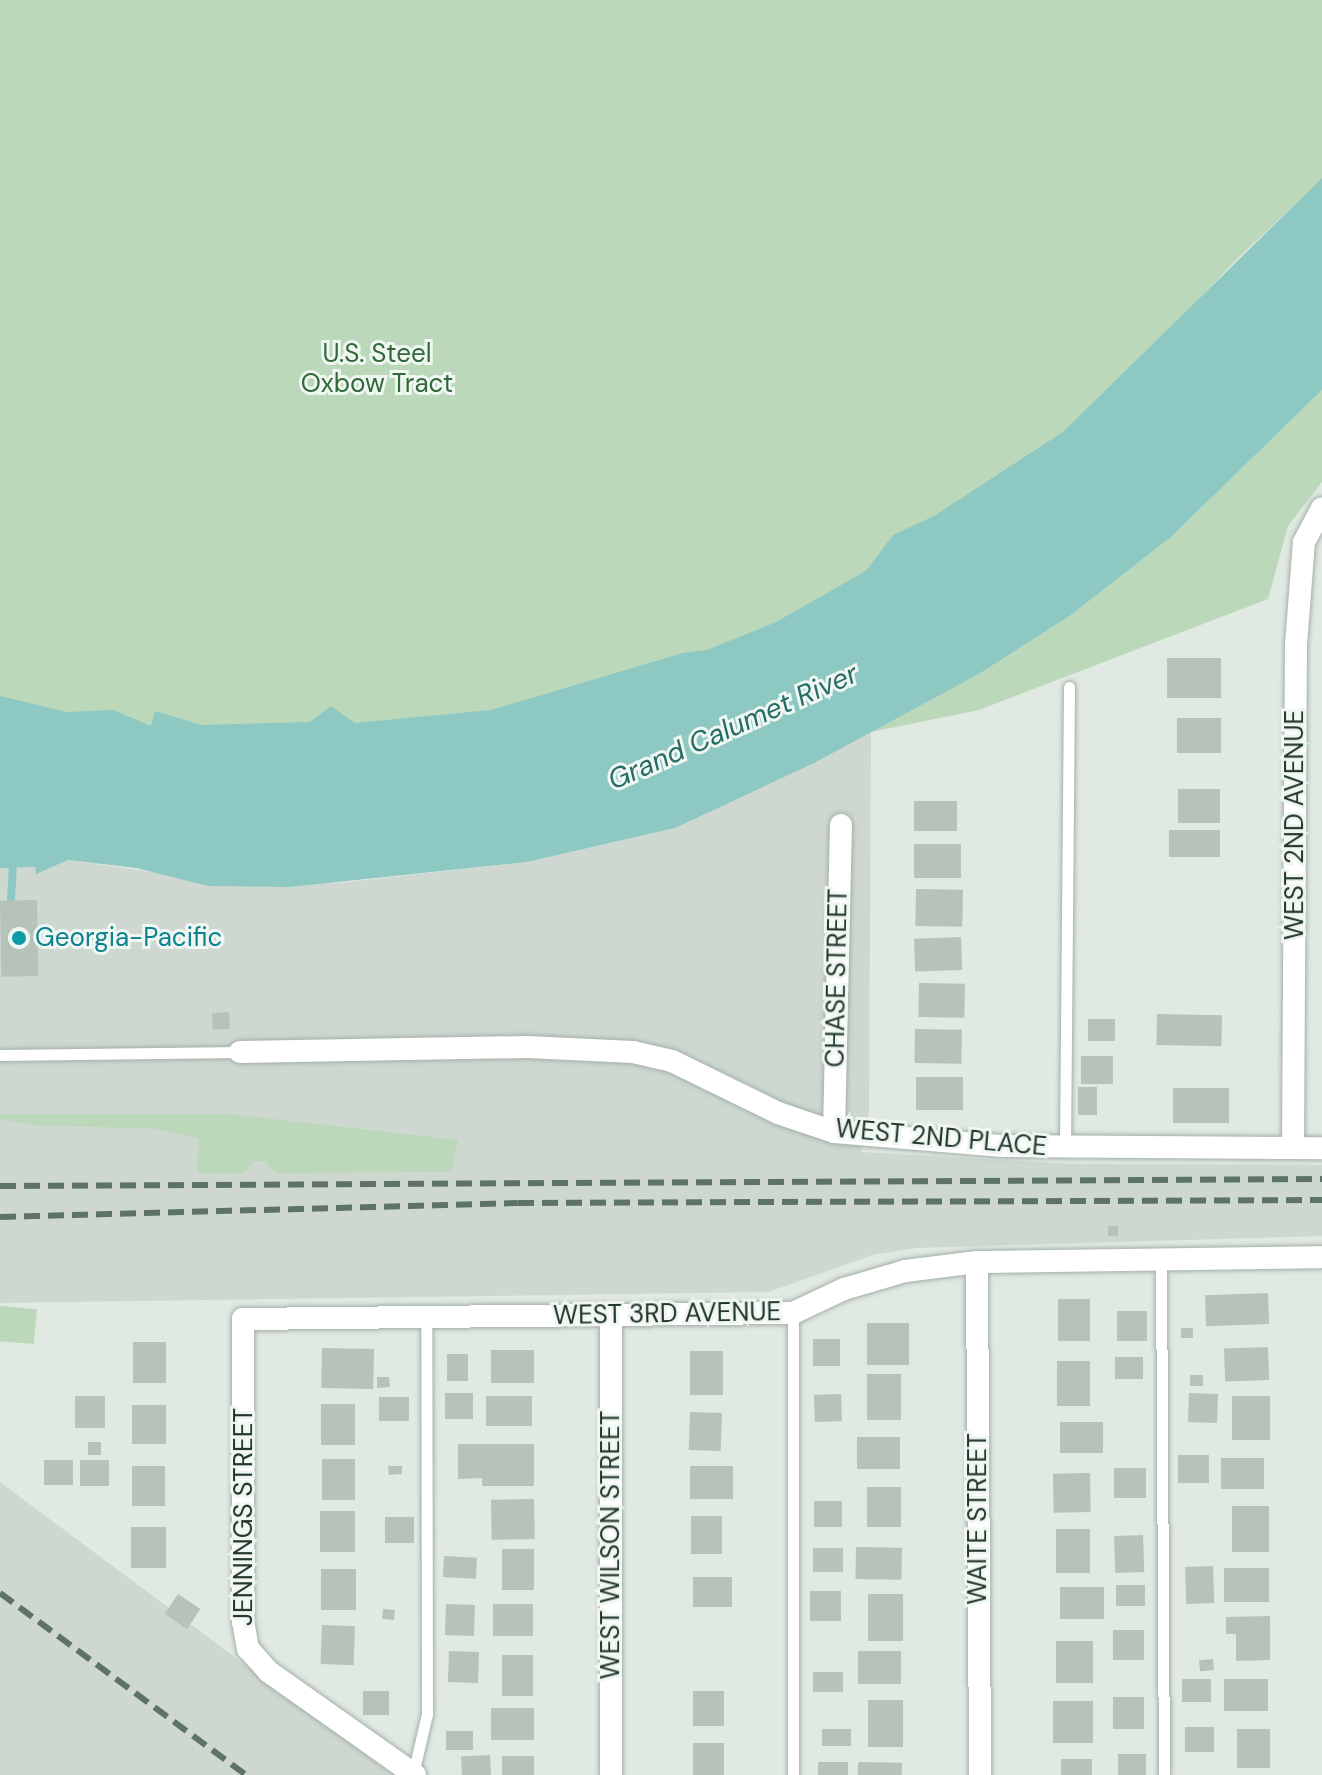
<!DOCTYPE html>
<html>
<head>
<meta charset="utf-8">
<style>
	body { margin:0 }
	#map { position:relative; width:1322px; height:1775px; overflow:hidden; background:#e0e9e2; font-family:"DM Sans",sans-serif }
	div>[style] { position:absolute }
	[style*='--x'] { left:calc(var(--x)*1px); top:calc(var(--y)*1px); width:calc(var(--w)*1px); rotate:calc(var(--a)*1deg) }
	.built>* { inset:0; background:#ced8d1 }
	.green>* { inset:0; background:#bbd8bb; transform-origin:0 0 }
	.water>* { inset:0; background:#8dc8c2 }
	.stream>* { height:8px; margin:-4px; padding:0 4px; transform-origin:4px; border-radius:4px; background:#8dc8c2 }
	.building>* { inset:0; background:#b5c3bb; transform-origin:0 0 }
	.roads { filter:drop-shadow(0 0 2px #a3b0a8) drop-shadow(0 0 2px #a3b0a8) }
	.lane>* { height:11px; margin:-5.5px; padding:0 5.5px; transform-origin:5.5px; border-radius:5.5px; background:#fff }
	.street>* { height:22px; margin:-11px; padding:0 11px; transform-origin:11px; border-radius:11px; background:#fff }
	.rail>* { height:6px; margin-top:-3px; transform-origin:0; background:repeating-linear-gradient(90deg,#5d7367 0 16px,transparent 0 24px) }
	.dots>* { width:22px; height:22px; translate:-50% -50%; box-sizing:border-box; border:4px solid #f0f6f1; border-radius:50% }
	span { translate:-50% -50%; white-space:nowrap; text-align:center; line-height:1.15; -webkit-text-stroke:6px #f0f6f1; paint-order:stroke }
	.park-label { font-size:26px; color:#316938 }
	.street-label { font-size:26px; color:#22372c }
	.culture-label { font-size:26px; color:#0d838f }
	.left { translate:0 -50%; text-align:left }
	.water-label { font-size:28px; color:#246c65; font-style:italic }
</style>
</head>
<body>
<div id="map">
	<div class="built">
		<i style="clip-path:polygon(871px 732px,869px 1113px,861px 1152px,1072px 1164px,1322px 1165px,1322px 1236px,915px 1248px,873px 1255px,768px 1292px,0 1303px,0 868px,36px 867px,36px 873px,68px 860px,172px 875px,338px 883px,527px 862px,675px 828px)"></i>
		<i style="clip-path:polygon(0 1482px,256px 1673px,393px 1775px,0 1775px)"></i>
	</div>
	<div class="green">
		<i style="clip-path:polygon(0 0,1322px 0,1322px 179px,1239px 257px,1066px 437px,894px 557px,780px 628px,451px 731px,0 727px)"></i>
		<i style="clip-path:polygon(1322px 390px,1322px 482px,1288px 526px,1268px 599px,979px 710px,871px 732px,979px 674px,1071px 615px,1171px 537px)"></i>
		<i style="clip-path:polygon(0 1114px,231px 1114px,458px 1140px,451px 1172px,275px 1173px,265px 1161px,254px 1161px,243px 1173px,197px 1173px,199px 1138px,149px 1128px,40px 1126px,0 1119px)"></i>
		<i style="left:0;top:1306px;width:37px;height:35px;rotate:5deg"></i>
	</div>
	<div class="water">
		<i style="clip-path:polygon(1322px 178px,1322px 390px,1171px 537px,1071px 615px,979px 674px,814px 763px,675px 828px,527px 862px,290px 887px,208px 886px,136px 868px,68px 860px,36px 874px,35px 867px,0 868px,0 696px,67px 712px,113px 710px,151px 726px,155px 711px,201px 725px,310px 722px,331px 706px,355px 723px,491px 710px,683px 653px,707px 650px,774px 623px,866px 571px,893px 535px,934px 516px,1063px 432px)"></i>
	</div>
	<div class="stream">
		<i style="--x:11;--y:901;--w:33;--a:-87"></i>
	</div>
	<div class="building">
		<i style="left:1167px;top:658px;width:54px;height:40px"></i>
		<i style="left:1177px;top:718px;width:44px;height:35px"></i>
		<i style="left:1178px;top:789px;width:42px;height:34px"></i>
		<i style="left:914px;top:801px;width:43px;height:30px"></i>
		<i style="left:1169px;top:830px;width:51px;height:27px"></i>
		<i style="left:961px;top:844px;width:34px;height:47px;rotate:90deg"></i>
		<i style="left:916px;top:889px;width:47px;height:37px;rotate:1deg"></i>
		<i style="left:37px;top:900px;width:76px;height:37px;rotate:89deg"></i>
		<i style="left:961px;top:937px;width:33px;height:47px;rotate:88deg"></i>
		<i style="left:919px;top:983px;width:46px;height:34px;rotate:1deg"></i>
		<i style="left:229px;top:1012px;width:17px;height:17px;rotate:87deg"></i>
		<i style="left:1157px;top:1014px;width:65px;height:31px;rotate:1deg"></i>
		<i style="left:1088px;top:1019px;width:27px;height:22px"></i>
		<i style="left:915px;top:1029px;width:47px;height:34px;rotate:1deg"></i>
		<i style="left:1081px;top:1056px;width:32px;height:28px"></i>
		<i style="left:916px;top:1077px;width:47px;height:33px"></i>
		<i style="left:1078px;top:1087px;width:19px;height:28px"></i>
		<i style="left:1173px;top:1088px;width:56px;height:35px"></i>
		<i style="left:1108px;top:1226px;width:10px;height:10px"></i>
		<i style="left:1268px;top:1293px;width:31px;height:63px;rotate:88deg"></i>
		<i style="left:1058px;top:1299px;width:32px;height:42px"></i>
		<i style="left:1117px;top:1311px;width:30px;height:30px"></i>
		<i style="left:867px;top:1323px;width:42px;height:42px"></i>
		<i style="left:1181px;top:1328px;width:12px;height:10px"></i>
		<i style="left:813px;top:1339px;width:27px;height:27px"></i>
		<i style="left:133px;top:1342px;width:33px;height:41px"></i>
		<i style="left:1268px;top:1347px;width:33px;height:44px;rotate:88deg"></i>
		<i style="left:322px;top:1348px;width:52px;height:40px;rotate:1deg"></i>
		<i style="left:491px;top:1350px;width:43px;height:33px"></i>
		<i style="left:690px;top:1351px;width:33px;height:44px"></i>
		<i style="left:447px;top:1354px;width:21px;height:27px"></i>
		<i style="left:1115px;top:1357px;width:28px;height:22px"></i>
		<i style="left:1057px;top:1361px;width:33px;height:45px"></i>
		<i style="left:901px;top:1374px;width:46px;height:34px;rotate:90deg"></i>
		<i style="left:1190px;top:1375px;width:13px;height:11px"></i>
		<i style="clip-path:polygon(377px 1377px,389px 1377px,390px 1387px,377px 1388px)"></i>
		<i style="left:445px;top:1393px;width:28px;height:26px"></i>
		<i style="left:1189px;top:1393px;width:29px;height:29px;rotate:2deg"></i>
		<i style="left:841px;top:1394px;width:27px;height:27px;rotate:88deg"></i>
		<i style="left:75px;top:1396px;width:30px;height:32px"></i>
		<i style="left:486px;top:1396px;width:46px;height:30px"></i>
		<i style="left:1232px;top:1396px;width:38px;height:44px"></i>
		<i style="left:379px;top:1397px;width:30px;height:24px"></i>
		<i style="left:321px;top:1404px;width:34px;height:41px"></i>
		<i style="left:132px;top:1405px;width:34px;height:39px"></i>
		<i style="left:690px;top:1412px;width:32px;height:38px;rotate:2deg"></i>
		<i style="left:1060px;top:1422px;width:43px;height:31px"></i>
		<i style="left:857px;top:1437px;width:43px;height:32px"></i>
		<i style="left:88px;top:1442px;width:13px;height:13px"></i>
		<i style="clip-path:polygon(458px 1444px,534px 1444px,534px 1486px,482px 1486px,482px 1478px,458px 1479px)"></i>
		<i style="left:1178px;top:1455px;width:31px;height:28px"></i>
		<i style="left:1221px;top:1458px;width:43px;height:31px"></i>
		<i style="left:322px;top:1459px;width:33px;height:41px"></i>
		<i style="left:44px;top:1460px;width:29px;height:25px"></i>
		<i style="left:80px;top:1460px;width:29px;height:26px"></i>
		<i style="left:165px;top:1466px;width:40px;height:33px;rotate:90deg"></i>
		<i style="clip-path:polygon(388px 1466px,402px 1466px,402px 1474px,389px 1475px)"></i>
		<i style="left:690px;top:1466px;width:43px;height:33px"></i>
		<i style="left:1114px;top:1468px;width:32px;height:30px"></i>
		<i style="left:1090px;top:1473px;width:39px;height:37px;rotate:89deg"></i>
		<i style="left:867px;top:1487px;width:34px;height:40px"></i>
		<i style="left:534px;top:1499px;width:40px;height:43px;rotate:89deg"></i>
		<i style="left:814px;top:1501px;width:28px;height:26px"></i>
		<i style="left:1232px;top:1506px;width:37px;height:46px"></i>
		<i style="left:320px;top:1511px;width:35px;height:41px"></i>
		<i style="left:691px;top:1516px;width:31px;height:38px"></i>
		<i style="left:385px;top:1517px;width:29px;height:26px"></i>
		<i style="left:131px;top:1527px;width:35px;height:41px"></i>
		<i style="left:1056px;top:1529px;width:34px;height:44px"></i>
		<i style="left:1143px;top:1535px;width:37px;height:29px;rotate:88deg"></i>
		<i style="left:856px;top:1547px;width:46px;height:32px;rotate:1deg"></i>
		<i style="left:813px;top:1548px;width:30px;height:24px"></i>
		<i style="left:502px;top:1549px;width:32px;height:41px"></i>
		<i style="left:444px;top:1556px;width:33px;height:21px;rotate:3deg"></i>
		<i style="left:1213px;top:1566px;width:37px;height:28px;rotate:88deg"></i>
		<i style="left:1224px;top:1568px;width:45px;height:34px"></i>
		<i style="left:321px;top:1569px;width:35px;height:41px"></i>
		<i style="left:693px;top:1577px;width:39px;height:30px"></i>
		<i style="left:1116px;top:1585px;width:29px;height:21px"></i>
		<i style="left:1104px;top:1587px;width:32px;height:44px;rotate:90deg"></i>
		<i style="left:810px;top:1591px;width:31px;height:30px"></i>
		<i style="left:178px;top:1594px;width:27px;height:24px;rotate:34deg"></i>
		<i style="left:868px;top:1594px;width:35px;height:47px"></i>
		<i style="left:446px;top:1604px;width:29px;height:31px;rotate:2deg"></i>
		<i style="left:493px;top:1604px;width:40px;height:32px"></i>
		<i style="left:383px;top:1609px;width:12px;height:10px;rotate:5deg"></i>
		<i style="clip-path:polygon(1270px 1616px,1270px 1660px,1236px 1661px,1236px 1634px,1226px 1634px,1226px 1617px)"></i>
		<i style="left:322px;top:1625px;width:33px;height:39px;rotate:2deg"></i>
		<i style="left:1113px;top:1630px;width:31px;height:30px"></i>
		<i style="left:1056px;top:1641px;width:37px;height:42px"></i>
		<i style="left:449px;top:1651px;width:30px;height:31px;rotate:2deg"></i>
		<i style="left:858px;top:1651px;width:43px;height:33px"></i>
		<i style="left:502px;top:1655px;width:31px;height:41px"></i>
		<i style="left:1213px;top:1659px;width:11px;height:14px;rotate:85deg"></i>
		<i style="left:813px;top:1672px;width:30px;height:20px"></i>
		<i style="left:1182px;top:1679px;width:29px;height:23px"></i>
		<i style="left:1224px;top:1679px;width:44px;height:32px"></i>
		<i style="left:363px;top:1691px;width:26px;height:24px"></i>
		<i style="left:693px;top:1691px;width:31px;height:35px"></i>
		<i style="left:1113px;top:1697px;width:31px;height:32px"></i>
		<i style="left:868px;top:1700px;width:35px;height:47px"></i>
		<i style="left:1053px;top:1701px;width:40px;height:42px"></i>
		<i style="left:491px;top:1708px;width:43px;height:32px"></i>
		<i style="left:1185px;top:1727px;width:29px;height:25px"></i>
		<i style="left:822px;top:1729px;width:29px;height:17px"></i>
		<i style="left:1237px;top:1729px;width:33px;height:39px"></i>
		<i style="left:446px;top:1731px;width:27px;height:19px"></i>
		<i style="left:724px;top:1743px;width:32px;height:31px;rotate:90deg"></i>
		<i style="left:1118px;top:1754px;width:28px;height:21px"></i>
		<i style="left:490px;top:1755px;width:20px;height:29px;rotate:87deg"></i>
		<i style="left:502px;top:1756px;width:32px;height:19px"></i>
		<i style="left:1061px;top:1759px;width:31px;height:16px"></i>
		<i style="left:818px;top:1762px;width:30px;height:13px"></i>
		<i style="left:858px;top:1762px;width:44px;height:13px;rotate:1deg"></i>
	</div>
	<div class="roads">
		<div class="lane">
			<i style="--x:0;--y:1055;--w:240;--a:-0.7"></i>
			<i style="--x:1065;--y:1147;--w:460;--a:-89.5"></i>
			<i style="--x:1161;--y:1260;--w:515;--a:89.67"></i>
			<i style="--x:793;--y:1313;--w:462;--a:90"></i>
			<i style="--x:413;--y:1774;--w:62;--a:-76.9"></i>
			<i style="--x:427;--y:1714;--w:397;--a:-90.1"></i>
		</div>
		<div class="street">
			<i style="--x:240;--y:1052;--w:288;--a:-1"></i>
			<i style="--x:528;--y:1047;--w:105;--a:2.7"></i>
			<i style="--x:633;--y:1052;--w:40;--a:13"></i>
			<i style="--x:672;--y:1061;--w:118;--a:26.1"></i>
			<i style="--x:778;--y:1113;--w:59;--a:18.7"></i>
			<i style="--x:834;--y:1132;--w:169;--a:4.8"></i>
			<i style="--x:1002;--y:1146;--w:320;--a:0.4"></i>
			<i style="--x:834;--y:1132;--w:307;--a:-88.7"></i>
			<i style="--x:1293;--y:1148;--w:503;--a:-89.66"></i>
			<i style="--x:1296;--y:645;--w:103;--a:-85.6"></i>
			<i style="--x:1304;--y:542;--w:38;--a:-62"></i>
			<i style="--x:977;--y:1262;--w:513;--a:89.66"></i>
			<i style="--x:415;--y:1775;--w:179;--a:-144.8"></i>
			<i style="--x:269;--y:1672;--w:31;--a:-132"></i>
			<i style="--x:248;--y:1649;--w:27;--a:-100"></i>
			<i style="--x:243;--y:1622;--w:303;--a:-90"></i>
			<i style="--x:243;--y:1319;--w:550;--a:-0.63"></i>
			<i style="--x:793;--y:1313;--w:56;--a:-25.2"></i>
			<i style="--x:844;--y:1289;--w:64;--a:-16.4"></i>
			<i style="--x:905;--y:1271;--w:73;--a:-7.1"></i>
			<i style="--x:977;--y:1262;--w:345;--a:-0.8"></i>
			<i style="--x:611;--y:1775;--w:460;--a:-90"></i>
		</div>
	</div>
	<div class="rail">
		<i style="--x:0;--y:1186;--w:1322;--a:-0.3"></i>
		<i style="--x:0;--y:1217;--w:518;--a:-1.55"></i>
		<i style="--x:518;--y:1203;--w:804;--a:-0.21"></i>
		<i style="--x:0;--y:1593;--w:306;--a:36.5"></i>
	</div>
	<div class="dots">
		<i style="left:19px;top:938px;background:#0f9aa8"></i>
	</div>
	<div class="park-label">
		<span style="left:377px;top:369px">U.S. Steel<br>Oxbow Tract</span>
	</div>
	<div class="street-label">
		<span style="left:1295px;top:825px;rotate:-90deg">WEST 2ND AVENUE</span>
		<span style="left:837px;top:978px;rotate:-89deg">CHASE STREET</span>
		<span style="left:941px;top:1138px;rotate:5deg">WEST 2ND PLACE</span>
		<span style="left:667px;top:1314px;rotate:-1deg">WEST 3RD AVENUE</span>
		<span style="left:244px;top:1517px;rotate:-90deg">JENNINGS STREET</span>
		<span style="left:978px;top:1519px;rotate:-90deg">WAITE STREET</span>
		<span style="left:611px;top:1545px;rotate:-90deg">WEST WILSON STREET</span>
	</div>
	<div class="culture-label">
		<span class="left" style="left:35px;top:938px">Georgia-Pacific</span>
	</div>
	<div class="water-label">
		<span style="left:733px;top:727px;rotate:-24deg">Grand Calumet River</span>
	</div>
</div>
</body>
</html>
